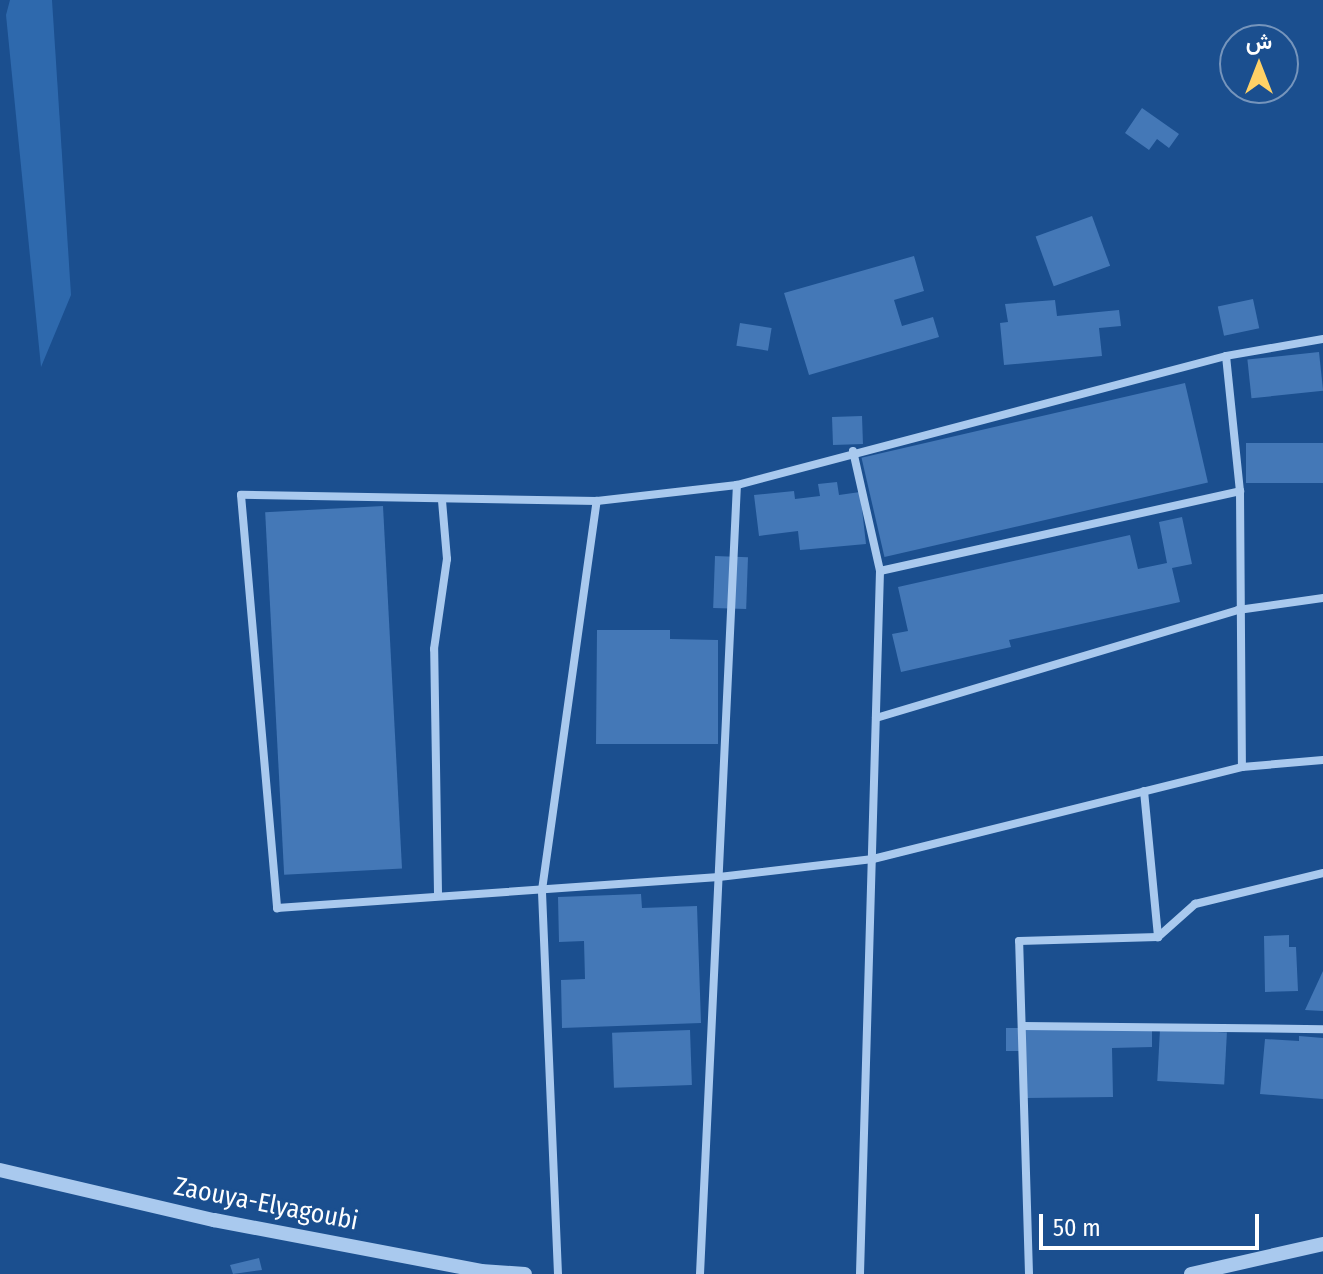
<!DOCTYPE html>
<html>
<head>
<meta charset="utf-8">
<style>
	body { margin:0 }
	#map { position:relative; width:1323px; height:1274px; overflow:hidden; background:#1b4f8f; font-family:"Fira Sans Condensed",Vazirmatn,sans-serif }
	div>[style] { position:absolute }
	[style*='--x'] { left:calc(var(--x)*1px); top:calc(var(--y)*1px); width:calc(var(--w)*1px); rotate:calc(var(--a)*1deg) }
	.green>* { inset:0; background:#2e69ad }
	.building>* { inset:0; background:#4478b7; transform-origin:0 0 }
	.minor>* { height:8px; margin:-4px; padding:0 4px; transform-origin:4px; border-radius:4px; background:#a9c9ee }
	.tertiary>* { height:14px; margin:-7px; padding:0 7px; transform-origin:7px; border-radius:7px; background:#a9c9ee }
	span { translate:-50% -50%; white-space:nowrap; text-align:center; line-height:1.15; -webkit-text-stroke:6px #1b4f8f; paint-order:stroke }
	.street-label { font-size:26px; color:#fff }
	.north { position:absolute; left:1219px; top:24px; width:80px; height:80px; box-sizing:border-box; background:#1b4f8f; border:2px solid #7695bc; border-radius:50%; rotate:0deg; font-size:22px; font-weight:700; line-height:32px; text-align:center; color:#fff }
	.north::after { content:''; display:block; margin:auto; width:28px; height:36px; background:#ffd166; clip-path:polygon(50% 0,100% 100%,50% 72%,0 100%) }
	.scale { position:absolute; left:1039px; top:1214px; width:220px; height:36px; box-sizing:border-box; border:4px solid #fff; border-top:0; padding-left:10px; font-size:24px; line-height:28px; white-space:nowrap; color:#fff; -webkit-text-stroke:6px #1b4f8f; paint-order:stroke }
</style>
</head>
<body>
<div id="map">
	<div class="green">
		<i style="clip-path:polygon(10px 0,52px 0,71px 295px,41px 367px,6px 15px)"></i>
	</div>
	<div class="building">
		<i style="clip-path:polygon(1142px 108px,1179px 134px,1169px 148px,1157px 139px,1149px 150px,1125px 133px)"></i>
		<i style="left:1092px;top:216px;width:53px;height:60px;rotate:70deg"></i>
		<i style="clip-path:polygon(914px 256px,924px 291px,894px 300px,902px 326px,933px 317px,939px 337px,809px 375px,784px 293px)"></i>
		<i style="left:1253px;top:299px;width:30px;height:36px;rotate:78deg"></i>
		<i style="clip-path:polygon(1055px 300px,1057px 316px,1119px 310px,1121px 326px,1099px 328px,1102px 356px,1004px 365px,1000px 323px,1008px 322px,1005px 304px)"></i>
		<i style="left:740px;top:323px;width:32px;height:23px;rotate:9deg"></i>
		<i style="left:1319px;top:352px;width:39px;height:72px;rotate:84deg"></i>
		<i style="left:1185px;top:383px;width:102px;height:332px;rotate:77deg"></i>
		<i style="left:862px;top:416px;width:28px;height:30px;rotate:88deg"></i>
		<i style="left:1323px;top:443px;width:40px;height:77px;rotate:90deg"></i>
		<i style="clip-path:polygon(837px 482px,839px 495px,860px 492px,866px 544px,800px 550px,798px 531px,759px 536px,754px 495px,794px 491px,795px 499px,820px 496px,818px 484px)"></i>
		<i style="left:383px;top:506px;width:363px;height:118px;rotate:87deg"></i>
		<i style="clip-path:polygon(1182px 517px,1192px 564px,1172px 568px,1180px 602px,1009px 640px,1011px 647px,901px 672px,892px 634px,908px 631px,898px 587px,1130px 535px,1138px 569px,1167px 563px,1159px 522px)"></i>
		<i style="left:715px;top:556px;width:33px;height:52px;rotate:2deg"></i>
		<i style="clip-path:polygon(597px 630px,670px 630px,670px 639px,718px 640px,718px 744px,596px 744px)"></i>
		<i style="clip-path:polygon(641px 894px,642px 908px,697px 906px,701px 1023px,562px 1028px,561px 980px,585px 979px,584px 941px,559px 942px,558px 897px)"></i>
		<i style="clip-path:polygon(1289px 935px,1289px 947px,1296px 947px,1298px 991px,1265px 992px,1264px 936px)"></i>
		<i style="clip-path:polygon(1323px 971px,1323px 1011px,1305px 1010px)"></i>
		<i style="clip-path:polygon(1152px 1027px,1152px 1047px,1112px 1048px,1113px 1097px,1026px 1098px,1026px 1051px,1006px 1051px,1006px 1028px)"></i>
		<i style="left:1160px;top:1029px;width:67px;height:52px;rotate:3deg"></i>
		<i style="left:690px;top:1030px;width:55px;height:78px;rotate:88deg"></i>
		<i style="clip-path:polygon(1299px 1036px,1323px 1038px,1323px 1099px,1260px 1094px,1265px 1039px,1299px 1041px)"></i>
		<i style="clip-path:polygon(259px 1258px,262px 1270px,233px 1274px,230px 1265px)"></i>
	</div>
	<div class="minor">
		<i style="--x:1323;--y:339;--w:98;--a:170.1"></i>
		<i style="--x:1226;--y:356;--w:506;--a:165.22"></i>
		<i style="--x:737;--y:485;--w:141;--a:173.5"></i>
		<i style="--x:597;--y:501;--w:356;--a:-179"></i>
		<i style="--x:241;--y:495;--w:415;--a:85"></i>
		<i style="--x:277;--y:908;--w:443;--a:-4"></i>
		<i style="--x:719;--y:877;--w:155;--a:-6.7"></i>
		<i style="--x:873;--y:859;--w:380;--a:-14"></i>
		<i style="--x:1242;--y:767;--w:81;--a:-4.9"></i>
		<i style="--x:1226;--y:356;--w:136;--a:84.1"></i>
		<i style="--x:1240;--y:491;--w:276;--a:89.6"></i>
		<i style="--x:853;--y:451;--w:123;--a:77.3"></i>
		<i style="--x:880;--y:571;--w:703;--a:91.63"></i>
		<i style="--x:880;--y:571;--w:369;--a:-12.5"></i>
		<i style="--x:876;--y:718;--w:378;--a:-16.6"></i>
		<i style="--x:1238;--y:610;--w:86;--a:-8"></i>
		<i style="--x:1144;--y:791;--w:147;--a:84.5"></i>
		<i style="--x:438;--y:893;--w:244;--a:-90.9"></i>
		<i style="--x:434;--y:649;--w:91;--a:-81.8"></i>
		<i style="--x:447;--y:559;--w:58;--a:-94.9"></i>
		<i style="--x:1022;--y:1026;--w:301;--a:0.6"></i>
		<i style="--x:558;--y:1274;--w:384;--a:-92.4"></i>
		<i style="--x:542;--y:890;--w:393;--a:-82"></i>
		<i style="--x:700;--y:1274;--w:790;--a:-87.32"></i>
		<i style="--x:1029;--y:1274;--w:333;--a:-91.7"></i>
		<i style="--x:1019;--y:941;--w:139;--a:-1.6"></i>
		<i style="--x:1158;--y:937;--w:50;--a:-41.7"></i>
		<i style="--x:1195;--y:904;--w:132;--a:-13.6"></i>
	</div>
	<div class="tertiary">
		<i style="--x:0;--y:1170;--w:220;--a:13.2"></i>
		<i style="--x:214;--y:1220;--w:272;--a:10.8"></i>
		<i style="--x:481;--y:1271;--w:44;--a:3.9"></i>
		<i style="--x:1191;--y:1274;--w:135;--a:-12.8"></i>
	</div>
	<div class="street-label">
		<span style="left:266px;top:1204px;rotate:11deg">Zaouya-Elyagoubi</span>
	</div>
	<div class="north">ش</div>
	<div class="scale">50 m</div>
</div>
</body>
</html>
